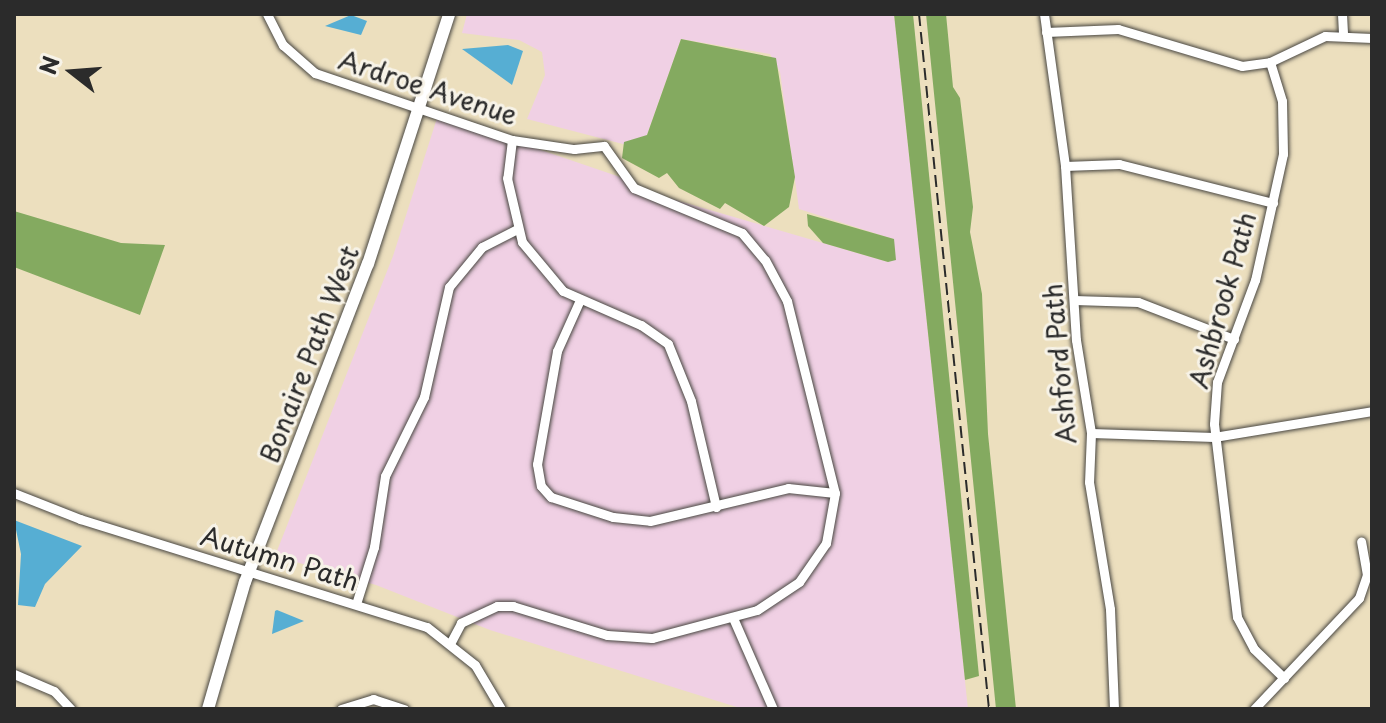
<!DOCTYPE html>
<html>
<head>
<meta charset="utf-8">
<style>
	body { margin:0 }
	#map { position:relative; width:1386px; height:723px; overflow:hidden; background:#ecdfbe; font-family:"Playpen Sans",sans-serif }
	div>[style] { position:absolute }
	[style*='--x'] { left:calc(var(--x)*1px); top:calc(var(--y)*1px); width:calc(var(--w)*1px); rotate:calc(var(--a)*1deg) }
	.built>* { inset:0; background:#f0d0e4 }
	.forest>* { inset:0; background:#84aa60 }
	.water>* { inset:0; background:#56aed3 }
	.roads { filter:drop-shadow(0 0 2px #484641) drop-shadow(0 0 2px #484641) }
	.street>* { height:9px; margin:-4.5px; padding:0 4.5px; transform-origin:4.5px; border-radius:4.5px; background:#fff }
	.secondary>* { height:12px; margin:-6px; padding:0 6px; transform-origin:6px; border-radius:6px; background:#fff }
	.rail>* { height:2px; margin-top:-1px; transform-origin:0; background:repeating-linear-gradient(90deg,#2b2b2b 0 12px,transparent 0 18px) }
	span { translate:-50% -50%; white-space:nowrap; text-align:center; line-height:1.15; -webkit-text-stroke:6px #f7f3e8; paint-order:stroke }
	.street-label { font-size:26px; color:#2b2b2b }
	.frame { position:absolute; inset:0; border:16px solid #2b2b2b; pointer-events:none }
	.north { position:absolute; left:32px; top:32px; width:80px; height:80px; -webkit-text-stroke:6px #f7f3e8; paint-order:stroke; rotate:287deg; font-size:22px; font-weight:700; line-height:32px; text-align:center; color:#2b2b2b }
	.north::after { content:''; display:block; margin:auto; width:28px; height:36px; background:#2b2b2b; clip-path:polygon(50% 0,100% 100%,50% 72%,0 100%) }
</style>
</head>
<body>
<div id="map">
	<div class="built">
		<i style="clip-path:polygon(467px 14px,894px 14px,968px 709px,743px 709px,490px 630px,376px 585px,275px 556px,393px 256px,438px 115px,623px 178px,634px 188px,888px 262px,893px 239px,799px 209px,780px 72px,770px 54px,681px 39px,642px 149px,527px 119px,545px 75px,542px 52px,519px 40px,462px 33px)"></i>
	</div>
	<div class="forest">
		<i style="clip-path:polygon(894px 14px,913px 14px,979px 676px,965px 680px)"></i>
		<i style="clip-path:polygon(926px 14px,946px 14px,953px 87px,960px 98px,973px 207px,970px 232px,982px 294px,988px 434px,1016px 709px,996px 709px)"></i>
		<i style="clip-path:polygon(681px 39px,776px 58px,795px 177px,789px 207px,764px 226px,725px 203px,720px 209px,679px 188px,667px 173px,659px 178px,622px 158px,624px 142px,647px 135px)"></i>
		<i style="clip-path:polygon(14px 211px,121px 243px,165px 245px,140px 315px,14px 267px)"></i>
		<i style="clip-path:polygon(807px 214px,894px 239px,896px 260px,888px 262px,823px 243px,808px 226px)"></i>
	</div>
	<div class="water">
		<i style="clip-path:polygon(351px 15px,367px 21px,361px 35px,325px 26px)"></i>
		<i style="clip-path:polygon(508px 45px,523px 51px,512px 85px,462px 49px)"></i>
		<i style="clip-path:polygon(14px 520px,82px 546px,45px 584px,35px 607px,18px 605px,21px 554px)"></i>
		<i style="clip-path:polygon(275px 611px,277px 610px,304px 621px,272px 634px)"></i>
	</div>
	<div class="roads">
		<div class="street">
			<i style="--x:267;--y:14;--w:35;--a:63"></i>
			<i style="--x:283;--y:45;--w:43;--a:41.2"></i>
			<i style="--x:315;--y:73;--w:208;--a:18.8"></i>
			<i style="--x:512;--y:140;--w:63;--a:8.3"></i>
			<i style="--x:574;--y:149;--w:30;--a:-6"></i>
			<i style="--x:604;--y:146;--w:52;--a:54.5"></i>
			<i style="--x:634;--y:188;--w:117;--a:22.6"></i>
			<i style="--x:742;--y:233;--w:35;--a:50"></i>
			<i style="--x:765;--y:260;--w:47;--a:61.8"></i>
			<i style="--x:787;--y:301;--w:198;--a:76"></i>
			<i style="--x:835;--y:493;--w:51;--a:100.2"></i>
			<i style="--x:826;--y:543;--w:47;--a:124.7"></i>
			<i style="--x:799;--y:582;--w:50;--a:146.3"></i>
			<i style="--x:757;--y:610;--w:109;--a:165.1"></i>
			<i style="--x:652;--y:638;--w:45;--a:-176.2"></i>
			<i style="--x:607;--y:635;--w:98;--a:-162.9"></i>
			<i style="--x:513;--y:606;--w:16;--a:180"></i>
			<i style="--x:497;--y:606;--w:40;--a:155"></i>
			<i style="--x:461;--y:623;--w:21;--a:118"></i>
			<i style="--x:1044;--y:14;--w:153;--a:82.1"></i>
			<i style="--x:1065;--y:166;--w:174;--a:86.4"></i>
			<i style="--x:1076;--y:340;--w:94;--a:80.8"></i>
			<i style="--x:1091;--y:433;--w:49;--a:92.3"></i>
			<i style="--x:1089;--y:482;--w:129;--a:80.6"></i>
			<i style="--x:1110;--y:609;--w:100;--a:87.7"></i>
			<i style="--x:1342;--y:14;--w:20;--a:87"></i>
			<i style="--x:1046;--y:32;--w:72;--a:-2.4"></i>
			<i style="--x:1118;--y:29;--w:129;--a:16.6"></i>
			<i style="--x:1242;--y:66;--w:28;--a:-8"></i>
			<i style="--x:1270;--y:62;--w:61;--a:-25.3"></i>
			<i style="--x:1325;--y:36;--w:47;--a:2.4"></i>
			<i style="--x:1270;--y:62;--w:41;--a:72.9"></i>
			<i style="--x:1282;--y:101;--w:53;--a:88.9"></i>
			<i style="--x:1283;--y:154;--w:129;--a:102.5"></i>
			<i style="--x:1255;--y:280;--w:109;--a:110.4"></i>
			<i style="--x:1217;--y:382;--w:42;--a:94.1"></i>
			<i style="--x:1214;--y:424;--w:194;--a:83.2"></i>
			<i style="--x:1237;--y:617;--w:36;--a:62"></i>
			<i style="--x:1254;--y:649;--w:42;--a:44"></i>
			<i style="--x:512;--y:140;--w:38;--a:97"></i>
			<i style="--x:507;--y:178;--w:66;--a:76.8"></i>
			<i style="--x:522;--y:242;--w:64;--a:50.1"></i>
			<i style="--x:563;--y:291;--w:85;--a:23.6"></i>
			<i style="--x:641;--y:325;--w:33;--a:35"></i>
			<i style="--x:668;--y:344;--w:61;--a:68"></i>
			<i style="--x:691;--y:401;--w:109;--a:76.7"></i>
			<i style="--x:1065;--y:166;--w:54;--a:-2.1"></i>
			<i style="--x:1119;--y:164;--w:159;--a:14.2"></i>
			<i style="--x:1074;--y:300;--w:64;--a:1.8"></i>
			<i style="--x:1138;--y:302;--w:103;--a:21.1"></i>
			<i style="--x:579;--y:302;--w:54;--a:114.2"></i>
			<i style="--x:557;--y:351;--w:115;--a:100"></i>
			<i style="--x:537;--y:464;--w:22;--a:80"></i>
			<i style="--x:541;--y:486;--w:15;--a:48"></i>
			<i style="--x:551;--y:497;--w:65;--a:17.9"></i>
			<i style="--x:613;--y:517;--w:37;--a:6"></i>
			<i style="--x:650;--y:521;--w:142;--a:-13.4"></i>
			<i style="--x:788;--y:488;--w:47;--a:6.1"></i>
			<i style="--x:1091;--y:433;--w:123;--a:1.9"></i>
			<i style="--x:1214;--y:437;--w:160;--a:-9.3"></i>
			<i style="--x:14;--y:493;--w:71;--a:21.5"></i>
			<i style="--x:80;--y:519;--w:363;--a:17.3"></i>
			<i style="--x:427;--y:627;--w:61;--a:38.4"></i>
			<i style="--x:475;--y:665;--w:51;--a:59.4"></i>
			<i style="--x:356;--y:604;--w:60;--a:-72.5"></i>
			<i style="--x:374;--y:547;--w:72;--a:-81.2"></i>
			<i style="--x:385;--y:476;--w:88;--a:-63.7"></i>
			<i style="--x:424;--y:397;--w:113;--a:-77.2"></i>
			<i style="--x:449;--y:287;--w:52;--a:-50.5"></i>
			<i style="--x:482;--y:247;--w:39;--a:-27"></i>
			<i style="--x:733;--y:618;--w:99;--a:66.3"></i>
			<i style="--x:14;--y:674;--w:43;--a:23"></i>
			<i style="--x:54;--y:691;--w:25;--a:47"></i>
			<i style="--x:341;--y:709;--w:34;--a:-17"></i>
			<i style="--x:373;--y:699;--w:33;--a:18"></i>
			<i style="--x:1254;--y:709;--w:153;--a:-46.6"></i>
			<i style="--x:1359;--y:598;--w:24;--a:-71"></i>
			<i style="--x:1367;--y:575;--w:34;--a:-100"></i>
		</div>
		<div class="secondary">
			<i style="--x:208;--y:709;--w:132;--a:-73.8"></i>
			<i style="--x:245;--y:582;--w:341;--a:-68.9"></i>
			<i style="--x:368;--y:264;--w:263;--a:-72"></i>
		</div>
	</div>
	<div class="rail">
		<i style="--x:919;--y:14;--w:699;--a:84.25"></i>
	</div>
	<div class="street-label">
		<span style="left:428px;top:87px;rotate:18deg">Ardroe Avenue</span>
		<span style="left:1222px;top:300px;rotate:-74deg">Ashbrook Path</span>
		<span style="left:309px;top:354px;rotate:-69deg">Bonaire Path West</span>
		<span style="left:1059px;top:364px;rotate:-95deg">Ashford Path</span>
		<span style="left:280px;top:558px;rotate:17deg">Autumn Path</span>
	</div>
	<div class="frame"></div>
	<div class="north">N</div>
</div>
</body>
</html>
